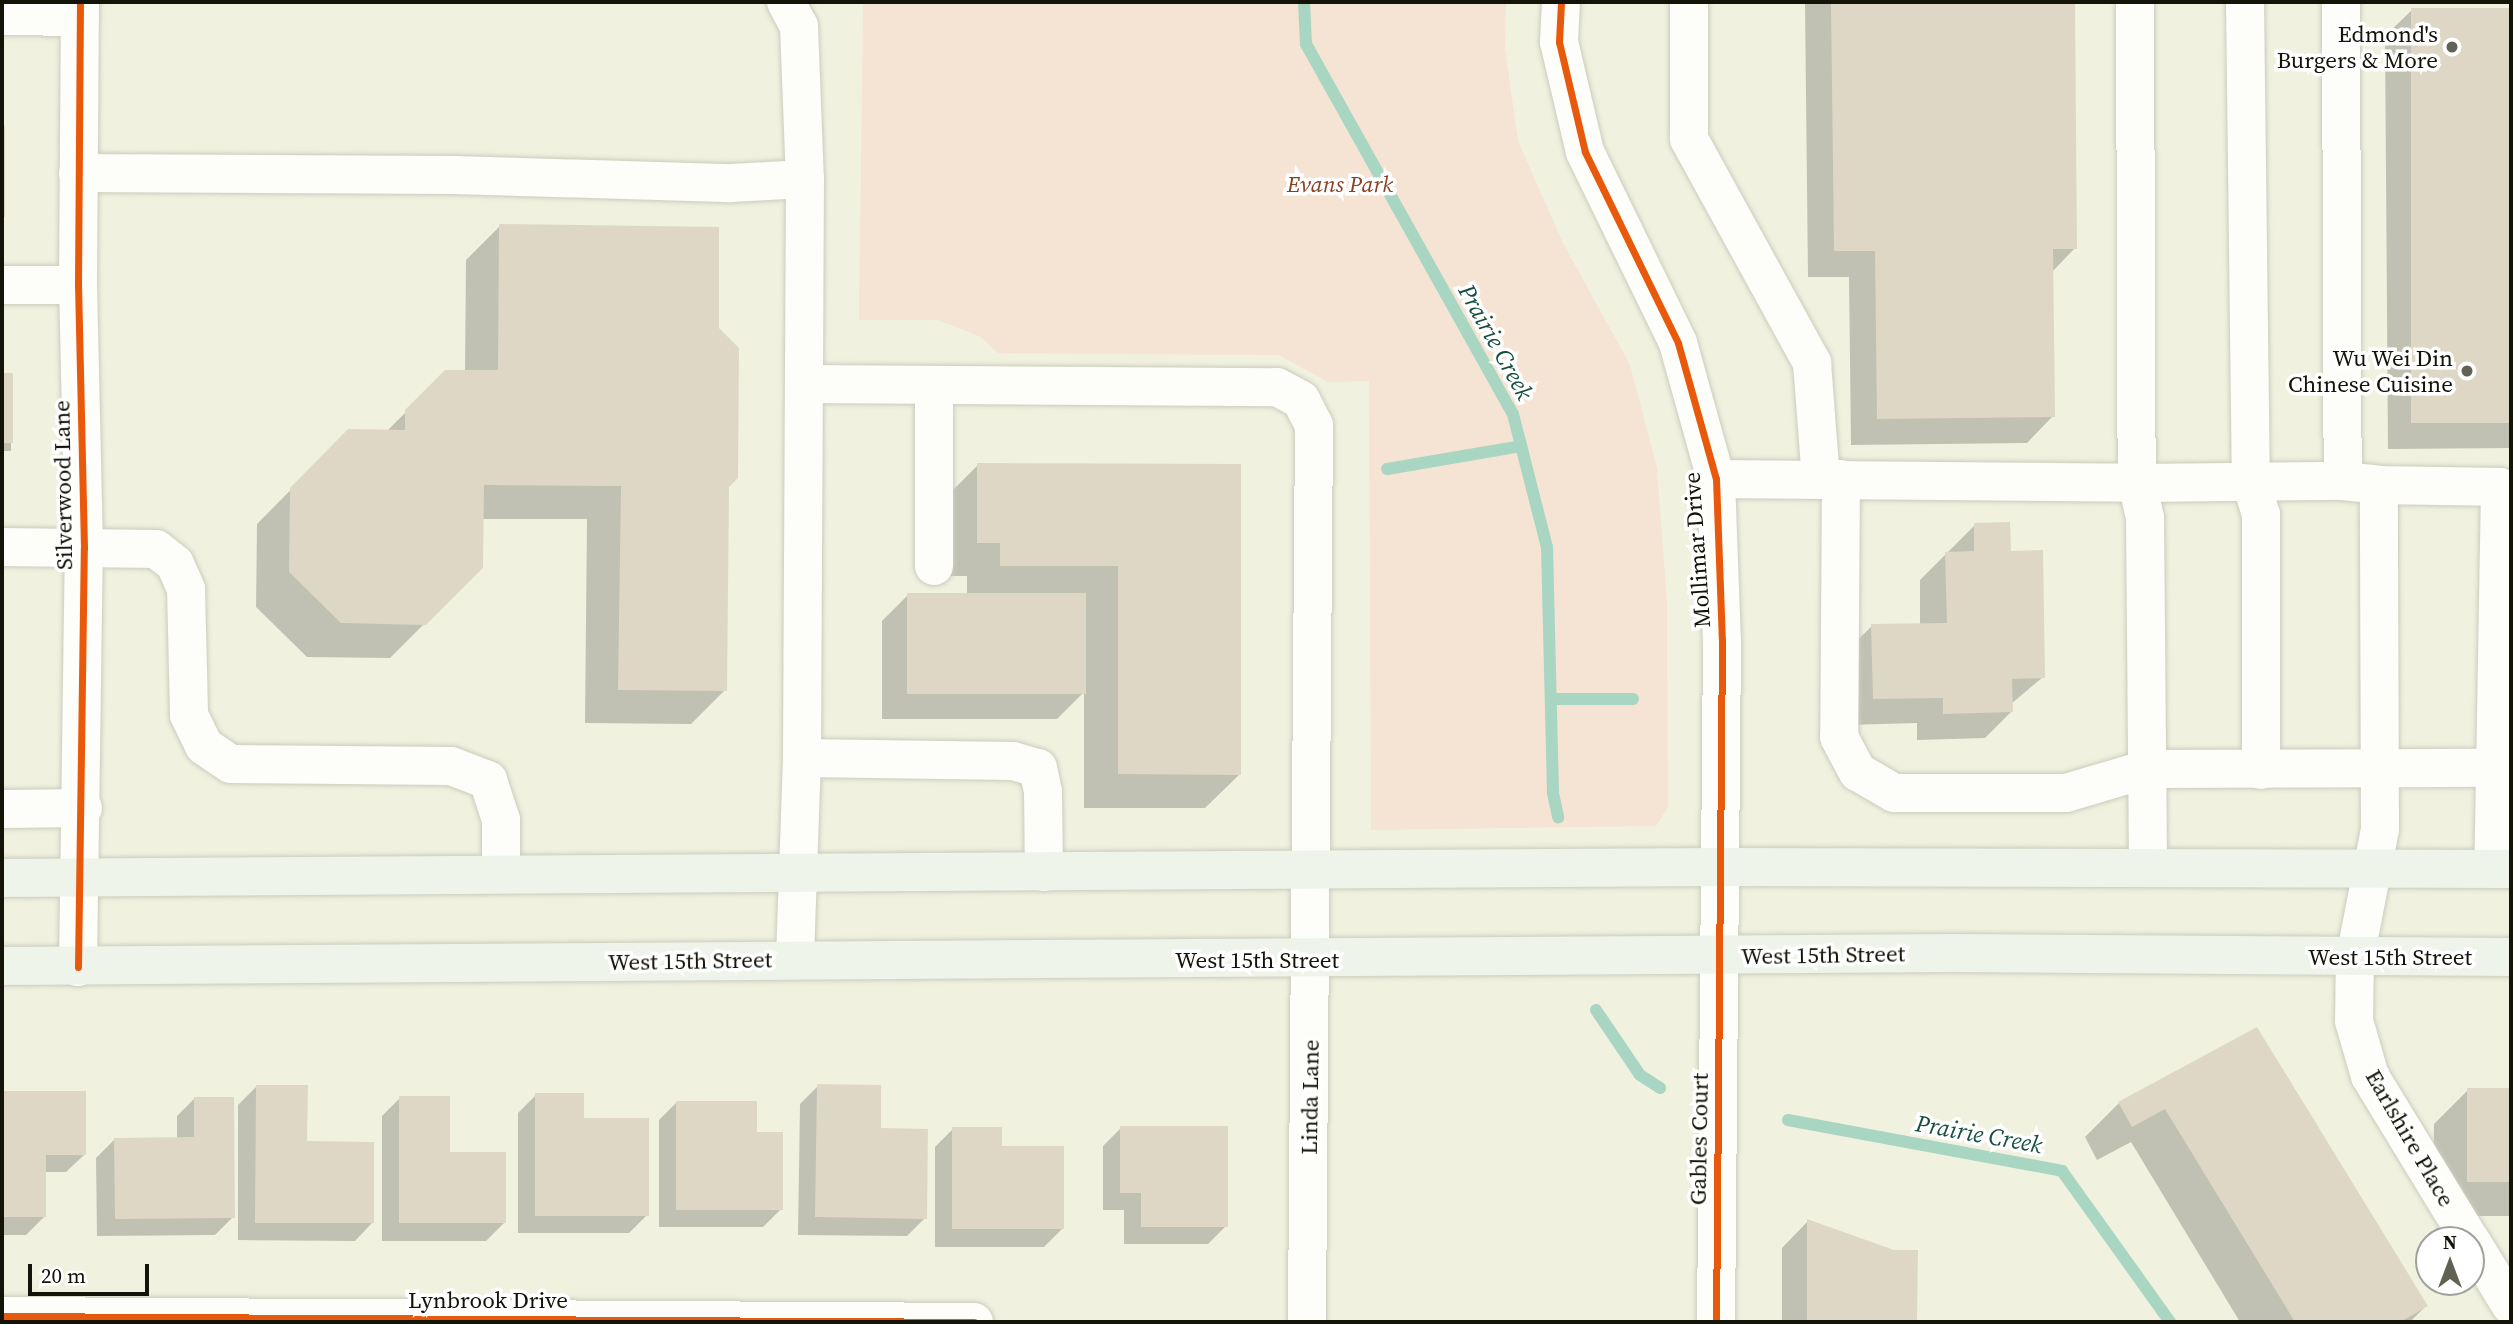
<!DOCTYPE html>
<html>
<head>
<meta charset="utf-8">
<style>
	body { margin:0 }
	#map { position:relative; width:2513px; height:1324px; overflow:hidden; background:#f1f1e0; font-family:"Source Serif 4",serif }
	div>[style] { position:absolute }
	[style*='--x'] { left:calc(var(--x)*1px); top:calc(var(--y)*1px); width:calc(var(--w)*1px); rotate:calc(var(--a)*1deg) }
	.green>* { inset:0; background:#f5e3d3 }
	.shadow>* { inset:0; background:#0003; transform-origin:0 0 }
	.stream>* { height:12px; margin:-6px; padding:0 6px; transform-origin:6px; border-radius:6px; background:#a8d6c3 }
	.building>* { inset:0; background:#ded7c6; transform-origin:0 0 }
	.roads { filter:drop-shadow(0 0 2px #ccccbe) drop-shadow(0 0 2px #ccccbe) }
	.minor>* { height:38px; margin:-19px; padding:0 19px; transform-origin:19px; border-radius:19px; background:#fdfdfa }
	.major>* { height:38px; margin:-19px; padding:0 19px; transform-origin:19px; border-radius:19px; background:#eef4ea }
	.cycleway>* { height:7px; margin:-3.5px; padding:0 3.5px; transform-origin:3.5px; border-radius:3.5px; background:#e8590c }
	.dots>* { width:19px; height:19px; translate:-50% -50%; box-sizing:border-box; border:4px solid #fff; border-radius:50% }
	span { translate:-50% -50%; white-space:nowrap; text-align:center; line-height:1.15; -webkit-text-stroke:7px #fff; paint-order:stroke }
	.poi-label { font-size:23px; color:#131308 }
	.right { translate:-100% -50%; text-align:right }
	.park-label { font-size:23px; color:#874122; font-style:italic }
	.street-label { font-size:23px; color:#131308 }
	.water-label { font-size:24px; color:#164e3f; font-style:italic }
	.frame { position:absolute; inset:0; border:4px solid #131308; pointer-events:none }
	.north { position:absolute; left:2415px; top:1226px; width:70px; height:70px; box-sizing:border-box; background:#fff; border:2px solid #a1a19c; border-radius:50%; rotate:0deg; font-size:19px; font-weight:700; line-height:28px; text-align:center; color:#131308 }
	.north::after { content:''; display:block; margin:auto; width:24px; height:32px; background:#616154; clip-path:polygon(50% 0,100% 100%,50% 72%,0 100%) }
	.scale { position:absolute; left:28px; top:1264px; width:121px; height:32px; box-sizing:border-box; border:4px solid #131308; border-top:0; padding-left:9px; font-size:21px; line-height:24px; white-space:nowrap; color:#131308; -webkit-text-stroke:5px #fff; paint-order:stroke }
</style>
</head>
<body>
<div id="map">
	<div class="green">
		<i style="clip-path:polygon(863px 2px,1506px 2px,1505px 49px,1518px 141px,1563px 243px,1630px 365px,1657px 468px,1667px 603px,1668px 807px,1656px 826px,1371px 830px,1369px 381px,1328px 382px,1279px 355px,998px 353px,981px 337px,938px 320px,859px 320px)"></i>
	</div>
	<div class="shadow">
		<i style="clip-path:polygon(1805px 2px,2073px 2px,2075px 248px,2052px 272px,2053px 416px,2027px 443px,1851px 445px,1849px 277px,1808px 277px)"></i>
		<i style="clip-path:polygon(2511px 9px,2511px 448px,2388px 449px,2385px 36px,2412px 10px)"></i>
		<i style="clip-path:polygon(500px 226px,718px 329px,727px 486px,725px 690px,691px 724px,585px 723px,587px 519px,482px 519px,481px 567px,390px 658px,307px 657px,256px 607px,257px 524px,349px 431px,386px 432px,446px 372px,465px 372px,466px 260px)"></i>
		<i style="left:2px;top:374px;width:9px;height:77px"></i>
		<i style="clip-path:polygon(978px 465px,1240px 465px,1240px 774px,1205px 808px,1084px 808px,1084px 692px,1057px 719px,882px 719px,882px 621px,908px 595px,967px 595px,967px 576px,944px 576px,944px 499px)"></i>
		<i style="clip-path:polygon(1975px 525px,2010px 552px,2043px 677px,2011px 704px,2011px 712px,1985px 738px,1917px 740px,1917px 723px,1847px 725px,1845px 652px,1872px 626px,1920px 625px,1920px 580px)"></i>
		<i style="clip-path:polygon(2256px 1029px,2426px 1306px,2410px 1322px,2240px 1322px,2131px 1142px,2097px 1160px,2085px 1137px,2119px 1103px)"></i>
		<i style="clip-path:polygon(818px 1086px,879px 1130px,925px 1218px,907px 1236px,798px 1235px,800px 1104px)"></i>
		<i style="clip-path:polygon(256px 1087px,372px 1223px,355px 1241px,238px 1240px,238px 1105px)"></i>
		<i style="clip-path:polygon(2468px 1090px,2511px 1090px,2511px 1216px,2433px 1216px,2434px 1124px)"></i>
		<i style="clip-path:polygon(2px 1093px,84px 1093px,84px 1155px,66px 1172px,44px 1172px,44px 1217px,26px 1235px,2px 1235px)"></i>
		<i style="clip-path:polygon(536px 1095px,582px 1119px,647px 1215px,629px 1233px,518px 1233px,518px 1113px)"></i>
		<i style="clip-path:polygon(195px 1098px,233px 1217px,215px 1235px,97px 1236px,96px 1158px,114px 1140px,177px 1139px,177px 1116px)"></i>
		<i style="clip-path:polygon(400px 1098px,504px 1223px,486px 1241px,382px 1241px,382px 1116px)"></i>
		<i style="clip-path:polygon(677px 1102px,755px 1134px,781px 1209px,763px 1227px,659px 1227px,659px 1120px)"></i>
		<i style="clip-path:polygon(1121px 1128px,1226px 1226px,1208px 1244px,1124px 1244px,1124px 1210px,1103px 1210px,1103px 1146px)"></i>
		<i style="clip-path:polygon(953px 1129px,1000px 1148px,1062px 1229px,1044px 1247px,935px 1247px,935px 1147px)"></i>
		<i style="clip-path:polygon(1808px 1221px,1893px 1252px,1916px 1252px,1915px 1322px,1782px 1322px,1782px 1248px)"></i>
	</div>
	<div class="stream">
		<i style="--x:1304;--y:2;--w:42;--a:87.3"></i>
		<i style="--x:1306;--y:44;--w:424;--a:60.8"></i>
		<i style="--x:1513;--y:414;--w:137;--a:75.7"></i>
		<i style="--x:1547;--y:547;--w:246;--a:88.6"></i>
		<i style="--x:1553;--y:793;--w:25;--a:78"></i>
		<i style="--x:1387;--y:469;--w:136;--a:-9.7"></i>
		<i style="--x:1551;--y:699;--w:82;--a:0"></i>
		<i style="--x:1596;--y:1010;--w:78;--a:55.9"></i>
		<i style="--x:1640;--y:1075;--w:24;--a:33"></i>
		<i style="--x:1788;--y:1120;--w:279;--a:10.5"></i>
		<i style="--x:2062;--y:1171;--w:186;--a:54.4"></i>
	</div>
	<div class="building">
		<i style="clip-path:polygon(1831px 2px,2075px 2px,2077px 249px,2053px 249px,2055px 417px,1877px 419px,1875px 251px,1834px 251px)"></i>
		<i style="left:2411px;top:8px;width:100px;height:415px"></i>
		<i style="left:2px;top:126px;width:3px;height:91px"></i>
		<i style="clip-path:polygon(499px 224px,719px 227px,719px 328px,739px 348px,738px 478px,729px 487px,727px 691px,618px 690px,621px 486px,484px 485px,483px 568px,426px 625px,341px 623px,289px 572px,290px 488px,348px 429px,405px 430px,405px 410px,445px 370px,498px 370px)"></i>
		<i style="left:2px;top:373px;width:11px;height:70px"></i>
		<i style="clip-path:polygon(977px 463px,1241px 464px,1241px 775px,1118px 774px,1118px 566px,1000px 566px,1000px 543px,977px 543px)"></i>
		<i style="clip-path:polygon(2010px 522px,2011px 551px,2043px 550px,2045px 678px,2012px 679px,2013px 712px,1943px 714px,1943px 698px,1873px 699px,1871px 624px,1947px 623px,1945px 552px,1974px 551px,1974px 523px)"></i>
		<i style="left:907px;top:593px;width:179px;height:101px"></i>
		<i style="clip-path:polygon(2257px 1027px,2428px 1306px,2400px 1322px,2295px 1322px,2165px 1109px,2132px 1127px,2118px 1102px)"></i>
		<i style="clip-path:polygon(817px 1084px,881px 1085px,881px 1128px,928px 1129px,927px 1219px,815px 1217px)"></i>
		<i style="clip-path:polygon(256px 1085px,308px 1085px,307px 1141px,374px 1142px,374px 1223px,255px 1223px)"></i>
		<i style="left:2467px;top:1088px;width:44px;height:94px"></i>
		<i style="clip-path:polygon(2px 1091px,86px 1091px,86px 1155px,46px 1155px,46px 1217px,2px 1217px)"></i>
		<i style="clip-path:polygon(535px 1093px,584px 1093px,584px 1118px,649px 1118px,649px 1216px,535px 1216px)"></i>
		<i style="clip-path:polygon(399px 1096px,450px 1096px,450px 1152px,506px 1152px,506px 1223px,399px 1223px)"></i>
		<i style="clip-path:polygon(194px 1097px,234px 1097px,235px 1218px,115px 1219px,114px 1138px,194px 1137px)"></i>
		<i style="clip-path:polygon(676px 1101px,757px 1101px,757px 1132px,783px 1132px,783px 1210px,676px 1210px)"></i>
		<i style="clip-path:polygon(1120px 1126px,1228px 1126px,1228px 1227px,1141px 1227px,1141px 1193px,1120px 1193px)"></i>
		<i style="clip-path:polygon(952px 1127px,1002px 1127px,1002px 1146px,1064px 1146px,1064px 1229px,952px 1229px)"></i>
		<i style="clip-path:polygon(1807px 1219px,1894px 1250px,1918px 1250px,1917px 1322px,1807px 1322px)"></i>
	</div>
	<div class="roads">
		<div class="minor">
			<i style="--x:786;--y:2;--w:27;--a:62"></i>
			<i style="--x:799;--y:26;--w:153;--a:87.8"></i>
			<i style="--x:805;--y:179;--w:579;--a:90.3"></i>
			<i style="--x:802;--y:758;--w:202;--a:92"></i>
			<i style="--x:1561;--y:2;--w:40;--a:92.9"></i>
			<i style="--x:1559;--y:42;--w:113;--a:76.7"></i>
			<i style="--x:1585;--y:152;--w:212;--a:64"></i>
			<i style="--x:1678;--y:343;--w:141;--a:74.4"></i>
			<i style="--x:1716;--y:479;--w:161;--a:87.9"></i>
			<i style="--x:1722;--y:640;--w:682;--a:90.5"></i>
			<i style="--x:1689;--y:2;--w:137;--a:90"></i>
			<i style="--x:1689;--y:139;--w:256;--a:61.2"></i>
			<i style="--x:1812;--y:363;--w:116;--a:85.6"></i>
			<i style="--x:2135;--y:2;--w:481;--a:89.8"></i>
			<i style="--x:2137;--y:483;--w:206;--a:-0.6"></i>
			<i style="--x:2343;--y:481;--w:36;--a:6"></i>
			<i style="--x:2245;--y:2;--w:480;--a:89.3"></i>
			<i style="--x:2251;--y:482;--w:34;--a:73"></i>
			<i style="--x:2261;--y:514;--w:256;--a:90"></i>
			<i style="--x:2341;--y:2;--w:479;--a:89.8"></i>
			<i style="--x:2;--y:16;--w:78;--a:0.7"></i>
			<i style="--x:78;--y:173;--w:377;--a:0.3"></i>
			<i style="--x:455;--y:175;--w:276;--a:1.7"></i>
			<i style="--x:731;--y:183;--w:74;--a:-3.1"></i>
			<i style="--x:2;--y:285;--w:76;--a:0"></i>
			<i style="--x:806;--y:384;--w:471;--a:0.4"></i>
			<i style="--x:1277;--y:387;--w:27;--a:28"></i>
			<i style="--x:1301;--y:400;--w:28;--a:63"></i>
			<i style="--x:1314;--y:425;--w:897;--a:90.45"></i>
			<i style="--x:1716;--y:479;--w:421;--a:0.5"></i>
			<i style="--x:2137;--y:483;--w:36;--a:77"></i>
			<i style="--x:2145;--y:518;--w:349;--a:89.5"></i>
			<i style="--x:1841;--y:479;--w:258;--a:90.4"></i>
			<i style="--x:1839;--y:737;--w:40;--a:62"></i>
			<i style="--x:1858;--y:772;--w:42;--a:30.3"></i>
			<i style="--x:1894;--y:793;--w:172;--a:0"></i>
			<i style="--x:2066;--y:793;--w:84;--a:-16.5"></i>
			<i style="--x:2147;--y:769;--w:348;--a:-0.2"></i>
			<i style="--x:2;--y:547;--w:154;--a:0.7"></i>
			<i style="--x:156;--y:549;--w:24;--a:38"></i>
			<i style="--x:175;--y:564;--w:27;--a:66"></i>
			<i style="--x:186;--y:589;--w:126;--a:88.6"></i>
			<i style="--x:189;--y:715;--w:34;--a:64"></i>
			<i style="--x:204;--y:746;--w:32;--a:34"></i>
			<i style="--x:231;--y:764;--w:220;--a:0.5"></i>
			<i style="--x:451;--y:766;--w:40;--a:21"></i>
			<i style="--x:488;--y:780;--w:42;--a:72"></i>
			<i style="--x:501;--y:820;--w:54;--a:90"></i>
			<i style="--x:934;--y:566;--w:181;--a:-90"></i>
			<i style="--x:802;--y:758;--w:211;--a:0.8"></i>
			<i style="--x:1013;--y:761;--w:26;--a:16"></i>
			<i style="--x:1038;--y:768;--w:25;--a:78"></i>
			<i style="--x:1043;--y:792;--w:80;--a:89.3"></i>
			<i style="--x:2;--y:809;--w:81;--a:-0.7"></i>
			<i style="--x:78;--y:967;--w:419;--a:-89.2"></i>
			<i style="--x:84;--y:548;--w:263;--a:-91.3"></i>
			<i style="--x:78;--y:285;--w:283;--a:-89.6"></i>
			<i style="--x:2470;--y:1240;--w:192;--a:-121.4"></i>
			<i style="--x:2370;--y:1076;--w:57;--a:-106.2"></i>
			<i style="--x:2354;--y:1021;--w:63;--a:-89.1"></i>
			<i style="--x:2355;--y:958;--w:131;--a:-79"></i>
			<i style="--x:2380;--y:829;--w:344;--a:-90.2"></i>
			<i style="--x:2379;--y:485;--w:121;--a:0.9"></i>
			<i style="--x:2500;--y:487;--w:382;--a:91"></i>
			<i style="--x:2471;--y:1241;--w:76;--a:58.4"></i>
			<i style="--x:2;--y:1316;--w:972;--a:0.35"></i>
		</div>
		<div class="major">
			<i style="--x:2;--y:878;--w:1717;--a:-0.37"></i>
			<i style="--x:1719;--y:867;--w:792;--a:0.14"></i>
			<i style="--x:2;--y:966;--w:1952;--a:-0.38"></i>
			<i style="--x:1954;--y:953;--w:557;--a:0.41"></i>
		</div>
	</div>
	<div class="cycleway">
		<i style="--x:1561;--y:2;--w:40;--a:92.9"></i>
		<i style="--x:1559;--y:42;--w:113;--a:76.7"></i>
		<i style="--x:1585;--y:152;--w:212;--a:64"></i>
		<i style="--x:1678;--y:343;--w:141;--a:74.4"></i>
		<i style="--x:1716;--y:479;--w:161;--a:87.9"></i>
		<i style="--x:1722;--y:640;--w:682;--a:90.5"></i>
		<i style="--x:78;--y:967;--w:419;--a:-89.2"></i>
		<i style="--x:84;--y:548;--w:263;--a:-91.3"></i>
		<i style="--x:78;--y:285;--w:283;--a:-89.6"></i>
		<i style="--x:2;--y:1316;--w:972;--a:0.35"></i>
	</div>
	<div class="dots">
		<i style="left:2452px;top:47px;background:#616154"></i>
		<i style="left:2467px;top:371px;background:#616154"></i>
	</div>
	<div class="poi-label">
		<span class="right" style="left:2438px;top:47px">Edmond's<br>Burgers &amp; More</span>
		<span class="right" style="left:2453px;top:371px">Wu Wei Din<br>Chinese Cuisine</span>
	</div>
	<div class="park-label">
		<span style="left:1340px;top:184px">Evans Park</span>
	</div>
	<div class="street-label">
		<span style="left:63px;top:485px;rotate:-91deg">Silverwood Lane</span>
		<span style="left:1697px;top:550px;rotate:-94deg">Mollimar Drive</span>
		<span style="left:1823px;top:955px;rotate:-1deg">West 15th Street</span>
		<span style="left:2390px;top:957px">West 15th Street</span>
		<span style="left:1257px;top:960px">West 15th Street</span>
		<span style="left:690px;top:961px;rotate:-1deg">West 15th Street</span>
		<span style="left:1310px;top:1097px;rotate:-89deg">Linda Lane</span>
		<span style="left:2410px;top:1138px;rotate:60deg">Earlshire Place</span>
		<span style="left:1699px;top:1139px;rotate:-89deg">Gables Court</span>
		<span style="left:488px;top:1300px">Lynbrook Drive</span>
	</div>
	<div class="water-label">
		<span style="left:1496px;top:342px;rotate:61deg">Prairie Creek</span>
		<span style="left:1979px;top:1134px;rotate:10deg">Prairie Creek</span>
	</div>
	<div class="frame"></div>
	<div class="north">N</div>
	<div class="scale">20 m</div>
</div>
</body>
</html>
